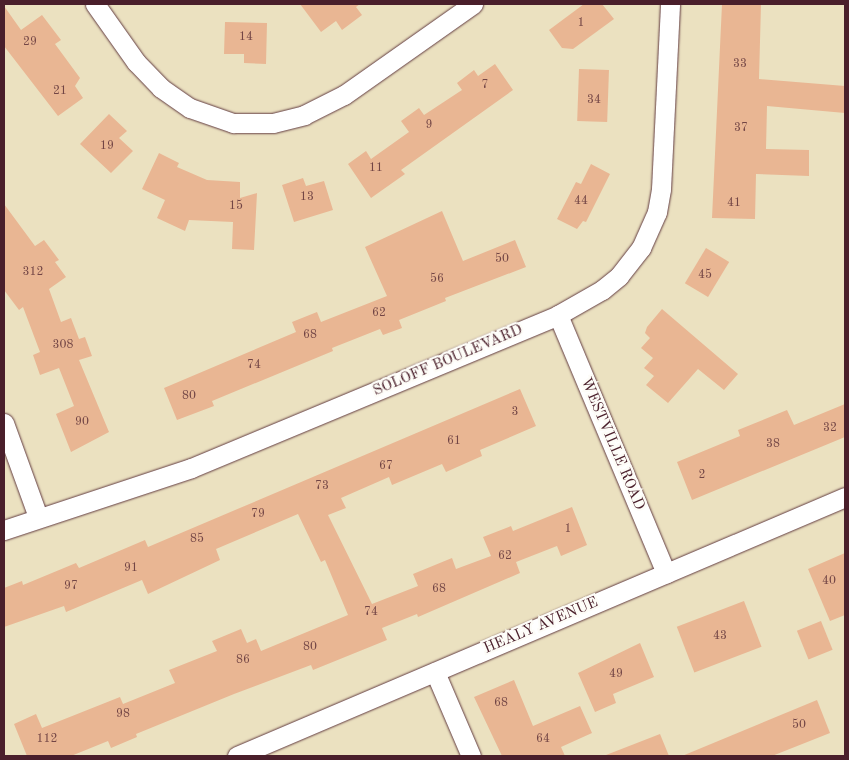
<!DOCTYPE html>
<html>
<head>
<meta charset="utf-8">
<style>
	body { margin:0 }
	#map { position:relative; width:849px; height:760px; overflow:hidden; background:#ebe1c0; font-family:"Old Standard TT",serif }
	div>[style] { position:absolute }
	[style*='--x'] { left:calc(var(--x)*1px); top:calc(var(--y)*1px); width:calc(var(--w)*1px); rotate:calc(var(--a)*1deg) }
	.building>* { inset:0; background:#e9b693; transform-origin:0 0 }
	.roads { filter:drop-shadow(0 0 1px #623c41) drop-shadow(0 0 1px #623c41) }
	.street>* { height:19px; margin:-9.5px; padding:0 9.5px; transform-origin:9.5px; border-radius:9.5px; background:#fff }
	span { translate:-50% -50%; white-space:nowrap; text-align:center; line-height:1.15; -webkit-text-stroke:4.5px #fdfcf7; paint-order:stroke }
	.number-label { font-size:12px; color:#724545 }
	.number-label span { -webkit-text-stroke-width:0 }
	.street-label { font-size:15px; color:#4a1f2b }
	.frame { position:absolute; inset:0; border:5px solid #4a1f2b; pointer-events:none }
</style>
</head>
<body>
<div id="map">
	<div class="building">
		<i style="clip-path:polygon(300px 4px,360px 4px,356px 7px,362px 15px,342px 30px,336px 21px,321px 32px)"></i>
		<i style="clip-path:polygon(584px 4px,602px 4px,614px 19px,573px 49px,562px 48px,549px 30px)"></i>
		<i style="clip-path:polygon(722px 4px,761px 4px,759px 79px,845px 86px,845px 113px,767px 106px,766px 149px,809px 150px,809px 176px,756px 174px,755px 219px,712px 218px)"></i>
		<i style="clip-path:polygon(4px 6px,21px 30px,42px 15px,61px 40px,55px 44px,80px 78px,75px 86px,83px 98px,58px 116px,4px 46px)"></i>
		<i style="clip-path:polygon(225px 22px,267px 23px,266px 64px,244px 63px,244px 54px,224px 54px)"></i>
		<i style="clip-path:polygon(495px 64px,513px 90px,401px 170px,405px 174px,371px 198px,348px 164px,366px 151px,371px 159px,409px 132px,401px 121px,419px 108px,424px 115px,462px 90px,457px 83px,474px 70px,478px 76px)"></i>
		<i style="left:579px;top:69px;width:30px;height:52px;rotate:2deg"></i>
		<i style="clip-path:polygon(109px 114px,127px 131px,119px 138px,133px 151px,111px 173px,80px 144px)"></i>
		<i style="clip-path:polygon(159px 153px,179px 163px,177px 167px,207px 180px,240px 182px,240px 198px,257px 193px,254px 250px,232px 249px,233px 222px,189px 220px,185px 231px,157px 218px,165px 200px,142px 189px)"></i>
		<i style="clip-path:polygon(591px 164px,610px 174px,586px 222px,583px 221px,577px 229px,557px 219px,576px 182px,581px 184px)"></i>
		<i style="clip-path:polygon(303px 178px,306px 186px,324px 181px,333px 210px,294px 222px,282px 185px)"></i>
		<i style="clip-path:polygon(4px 204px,35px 246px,44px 240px,59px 260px,55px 262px,66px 277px,49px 289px,61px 322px,71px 318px,79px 339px,85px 337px,92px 356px,79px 360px,109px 432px,71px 452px,56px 414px,74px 406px,59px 368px,40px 375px,33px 355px,40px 352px,23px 307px,19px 310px,4px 290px)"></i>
		<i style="clip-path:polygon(442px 211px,463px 261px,515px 240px,526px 267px,445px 298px,446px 301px,399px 320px,402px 328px,383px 335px,380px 329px,332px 348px,333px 351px,212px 401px,214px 406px,177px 420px,164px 388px,296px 332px,292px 322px,317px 312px,321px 322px,387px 296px,365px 247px)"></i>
		<i style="left:706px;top:248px;width:27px;height:41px;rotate:31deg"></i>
		<i style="clip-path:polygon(662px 309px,738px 374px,724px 390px,698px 369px,668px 403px,646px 385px,654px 376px,644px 368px,653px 358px,641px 348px,650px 338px,645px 333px,647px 327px)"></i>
		<i style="clip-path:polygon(520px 389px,536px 426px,480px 450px,482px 456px,446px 472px,442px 464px,392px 485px,389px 477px,341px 498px,346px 508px,328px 515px,372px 604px,418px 586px,413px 574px,452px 558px,456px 569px,491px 556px,483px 537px,511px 526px,513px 531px,572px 507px,587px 545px,561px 556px,557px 546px,516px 562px,520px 573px,418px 617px,417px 614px,382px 628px,387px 640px,313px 670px,311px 665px,234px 694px,136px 734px,137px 737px,111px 748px,108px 741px,71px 756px,27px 756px,14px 724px,36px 714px,42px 728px,120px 697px,123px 704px,175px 683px,169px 670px,217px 651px,212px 641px,241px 629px,247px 643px,256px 639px,261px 651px,348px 615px,325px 560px,321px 562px,298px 514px,216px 549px,220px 560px,148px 594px,142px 580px,66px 612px,64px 606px,4px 627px,4px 588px,22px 581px,23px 585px,76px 563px,79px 568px,145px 540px,148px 547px)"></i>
		<i style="clip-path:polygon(845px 404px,845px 437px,692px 500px,677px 462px,740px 436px,738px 430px,787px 410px,794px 425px)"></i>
		<i style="clip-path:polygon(845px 553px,845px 615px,830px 621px,808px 569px)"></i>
		<i style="left:744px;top:601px;width:49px;height:72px;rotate:69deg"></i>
		<i style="left:821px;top:621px;width:31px;height:26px;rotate:68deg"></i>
		<i style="clip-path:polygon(640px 643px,654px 677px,613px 694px,616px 703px,595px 712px,578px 673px)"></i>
		<i style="clip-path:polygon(514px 680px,533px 726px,580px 706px,592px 733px,561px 747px,565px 756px,502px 756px,474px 697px)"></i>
		<i style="clip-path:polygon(817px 700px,830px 733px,772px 756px,682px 756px)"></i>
		<i style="clip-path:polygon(660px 734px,669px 756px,606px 756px,606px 755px)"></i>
	</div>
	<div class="roads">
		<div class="street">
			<i style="--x:95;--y:4;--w:71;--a:54.7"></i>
			<i style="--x:136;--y:62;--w:36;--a:46"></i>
			<i style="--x:161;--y:88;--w:35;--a:35"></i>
			<i style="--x:190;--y:108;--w:46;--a:19.2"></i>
			<i style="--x:233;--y:123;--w:40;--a:0"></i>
			<i style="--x:273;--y:123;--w:32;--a:-14"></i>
			<i style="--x:304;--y:115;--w:45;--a:-26.6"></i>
			<i style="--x:344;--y:95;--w:158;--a:-35.2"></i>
			<i style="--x:558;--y:315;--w:280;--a:67.3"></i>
			<i style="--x:4;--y:423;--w:100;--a:70.1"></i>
			<i style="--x:4;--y:530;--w:197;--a:-18.3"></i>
			<i style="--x:191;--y:468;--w:398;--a:-22.6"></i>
			<i style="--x:558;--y:315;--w:51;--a:-29.6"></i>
			<i style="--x:602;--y:290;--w:22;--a:-39"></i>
			<i style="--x:619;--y:276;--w:36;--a:-52"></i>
			<i style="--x:641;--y:248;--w:39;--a:-66"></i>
			<i style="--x:657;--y:212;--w:23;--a:-80"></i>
			<i style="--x:661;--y:189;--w:185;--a:-87.2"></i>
			<i style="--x:435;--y:672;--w:91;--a:66.8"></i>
			<i style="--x:237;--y:756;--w:661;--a:-23.07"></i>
		</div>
	</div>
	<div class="number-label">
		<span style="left:581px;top:24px">1</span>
		<span style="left:246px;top:38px">14</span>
		<span style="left:30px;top:43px">29</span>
		<span style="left:740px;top:65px">33</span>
		<span style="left:485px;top:86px">7</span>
		<span style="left:60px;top:92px">21</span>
		<span style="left:594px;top:101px">34</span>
		<span style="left:429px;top:126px">9</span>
		<span style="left:741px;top:129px">37</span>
		<span style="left:107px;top:147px">19</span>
		<span style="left:376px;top:169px">11</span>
		<span style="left:307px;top:198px">13</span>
		<span style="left:581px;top:202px">44</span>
		<span style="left:734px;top:204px">41</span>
		<span style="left:236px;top:207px">15</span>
		<span style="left:502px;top:260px">50</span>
		<span style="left:33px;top:273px">312</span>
		<span style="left:705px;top:276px">45</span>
		<span style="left:437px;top:280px">56</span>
		<span style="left:379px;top:314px">62</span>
		<span style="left:310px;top:336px">68</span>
		<span style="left:63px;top:346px">308</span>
		<span style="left:254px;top:366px">74</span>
		<span style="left:189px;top:397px">80</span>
		<span style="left:515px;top:413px">3</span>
		<span style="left:82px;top:423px">90</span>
		<span style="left:830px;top:429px">32</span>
		<span style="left:454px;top:442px">61</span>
		<span style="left:773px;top:445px">38</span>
		<span style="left:386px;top:467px">67</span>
		<span style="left:702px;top:476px">2</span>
		<span style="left:322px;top:487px">73</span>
		<span style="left:258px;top:515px">79</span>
		<span style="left:568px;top:530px">1</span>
		<span style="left:197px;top:540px">85</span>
		<span style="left:505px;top:557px">62</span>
		<span style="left:131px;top:569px">91</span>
		<span style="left:829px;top:582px">40</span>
		<span style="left:71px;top:587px">97</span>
		<span style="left:439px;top:590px">68</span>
		<span style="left:371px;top:613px">74</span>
		<span style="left:720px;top:637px">43</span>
		<span style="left:310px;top:648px">80</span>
		<span style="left:243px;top:661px">86</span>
		<span style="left:616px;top:675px">49</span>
		<span style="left:501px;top:704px">68</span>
		<span style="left:123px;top:715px">98</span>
		<span style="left:799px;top:726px">50</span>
		<span style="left:47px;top:740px">112</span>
		<span style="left:543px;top:740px">64</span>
	</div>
	<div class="street-label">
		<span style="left:448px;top:361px;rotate:-23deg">SOLOFF BOULEVARD</span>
		<span style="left:612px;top:444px;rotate:67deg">WESTVILLE ROAD</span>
		<span style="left:541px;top:626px;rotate:-23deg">HEALY AVENUE</span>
	</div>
	<div class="frame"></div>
</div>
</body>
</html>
